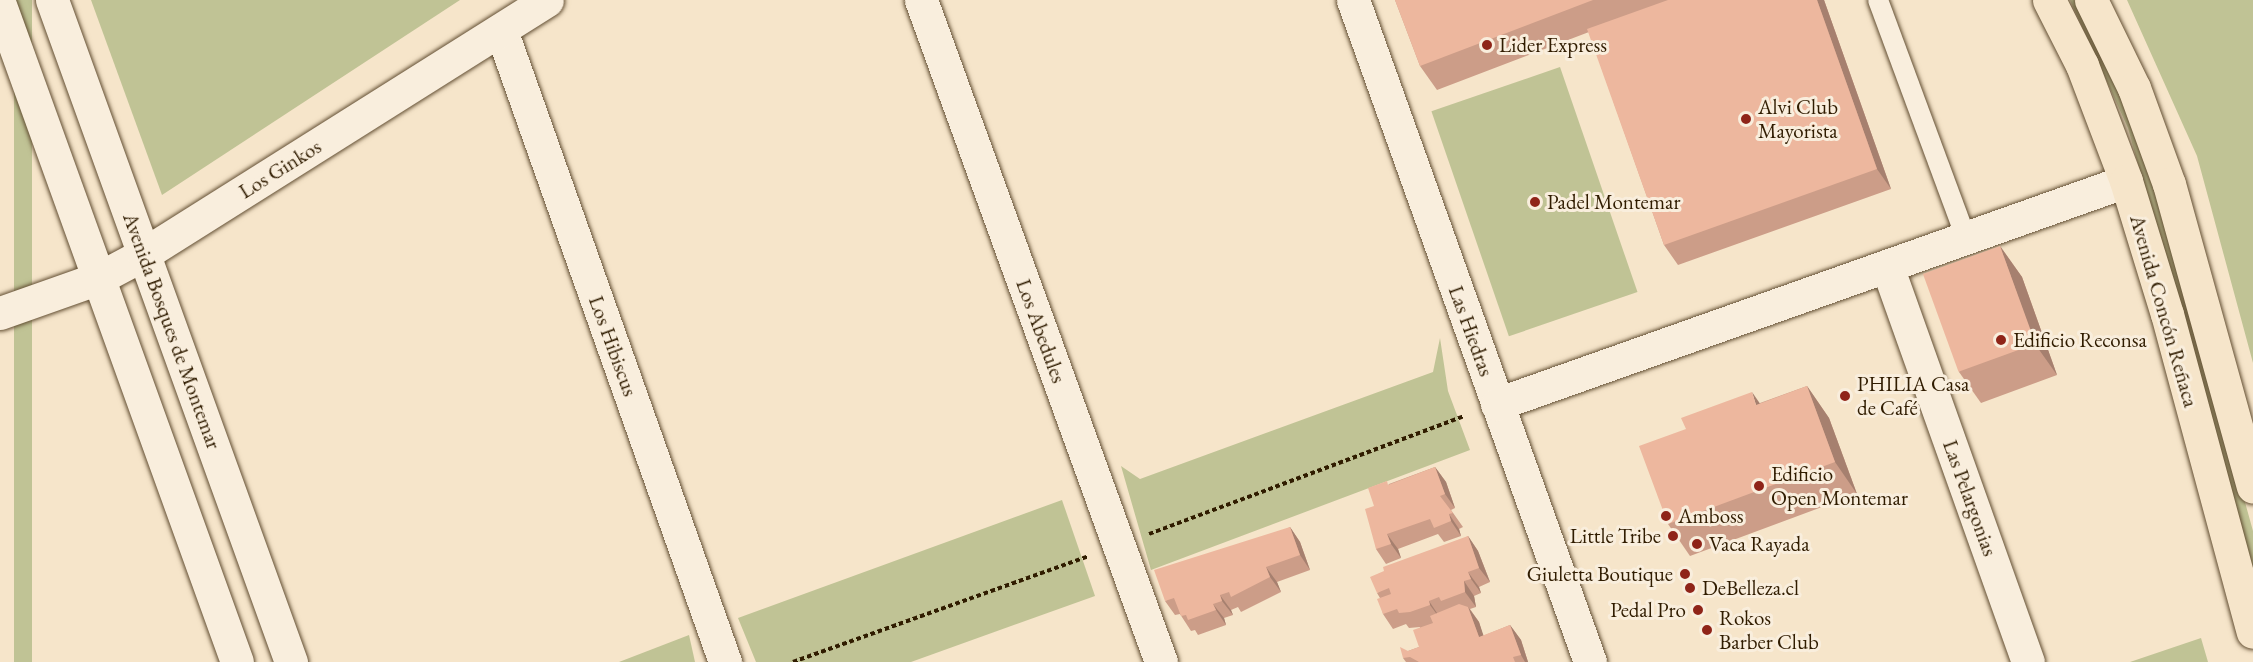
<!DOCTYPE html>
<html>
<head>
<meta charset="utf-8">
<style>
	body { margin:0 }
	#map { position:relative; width:2253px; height:662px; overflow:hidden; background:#f6e5ca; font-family:"EB Garamond",serif }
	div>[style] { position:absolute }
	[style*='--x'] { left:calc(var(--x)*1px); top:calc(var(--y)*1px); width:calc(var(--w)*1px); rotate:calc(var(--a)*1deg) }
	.green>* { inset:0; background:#c0c395; transform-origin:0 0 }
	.path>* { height:4px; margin-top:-2px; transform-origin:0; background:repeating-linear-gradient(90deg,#301c00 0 4.5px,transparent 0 7.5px) }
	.roads { filter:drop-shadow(0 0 2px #624e32) drop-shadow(0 0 2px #624e32) }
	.lane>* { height:20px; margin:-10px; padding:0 10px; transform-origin:10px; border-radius:10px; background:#f9eedd }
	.street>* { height:33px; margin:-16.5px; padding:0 16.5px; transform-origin:16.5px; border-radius:16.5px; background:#f9eedd }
	.secondary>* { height:33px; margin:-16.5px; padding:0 16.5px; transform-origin:16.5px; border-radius:16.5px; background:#f9eedd }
	.primary>* { height:33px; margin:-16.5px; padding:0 16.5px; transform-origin:16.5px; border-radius:16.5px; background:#f6e5ca }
	.wall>* { inset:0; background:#cc9d88 }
	.shaded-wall>* { inset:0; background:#a6806f }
	.building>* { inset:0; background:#edb79e; transform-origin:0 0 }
	.dots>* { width:16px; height:16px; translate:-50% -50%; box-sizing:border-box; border:3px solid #f9eedd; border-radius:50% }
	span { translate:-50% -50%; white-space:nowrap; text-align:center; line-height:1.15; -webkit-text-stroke:6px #f9eedd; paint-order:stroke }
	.poi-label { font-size:21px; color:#301c00 }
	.left { translate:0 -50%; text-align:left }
	.right { translate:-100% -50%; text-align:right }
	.street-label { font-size:21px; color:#301c00 }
</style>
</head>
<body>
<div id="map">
	<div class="green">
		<i style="left:14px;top:0;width:18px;height:704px"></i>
		<i style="clip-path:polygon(91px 0,460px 0,162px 195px)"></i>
		<i style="clip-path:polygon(2070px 0,2074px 0,2102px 50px,2157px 185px,2253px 531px,2253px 576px,2128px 128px)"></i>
		<i style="clip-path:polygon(2127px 0,2253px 0,2253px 363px,2197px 156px)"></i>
		<i style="left:1560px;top:67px;width:238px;height:136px;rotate:71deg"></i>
		<i style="clip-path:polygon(1440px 338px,1448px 391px,1470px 450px,1151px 570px,1121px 466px,1140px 479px,1433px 372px)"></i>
		<i style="clip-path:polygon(1062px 500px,1095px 596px,911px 662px,756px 662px,738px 618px)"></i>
		<i style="clip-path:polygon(689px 635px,695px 662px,619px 662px)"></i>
		<i style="clip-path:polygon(2201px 638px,2208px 662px,2130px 662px)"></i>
	</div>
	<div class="path">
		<i style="--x:1149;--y:534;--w:337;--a:-20.5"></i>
		<i style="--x:793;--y:662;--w:314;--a:-19.7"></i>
	</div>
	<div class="roads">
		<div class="lane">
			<i style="--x:1878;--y:0;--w:254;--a:69.7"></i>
		</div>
		<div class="street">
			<i style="--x:921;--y:0;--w:704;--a:70.07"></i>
			<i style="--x:1353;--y:0;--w:703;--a:70.3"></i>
			<i style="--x:501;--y:30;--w:671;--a:70.48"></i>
			<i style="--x:1887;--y:266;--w:420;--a:70.4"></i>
			<i style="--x:0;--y:313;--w:105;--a:-19.5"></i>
			<i style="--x:99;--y:278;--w:51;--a:-28.1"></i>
			<i style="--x:144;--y:254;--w:476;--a:-32.2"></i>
			<i style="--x:1497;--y:404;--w:667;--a:-19.52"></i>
		</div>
		<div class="secondary">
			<i style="--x:52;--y:0;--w:704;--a:70.15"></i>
			<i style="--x:0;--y:5;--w:698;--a:70.16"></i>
		</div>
		<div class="primary">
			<i style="--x:2049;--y:0;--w:73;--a:63.1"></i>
			<i style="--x:2082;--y:65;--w:124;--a:69.2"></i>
			<i style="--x:2126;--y:181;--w:139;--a:72.9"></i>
			<i style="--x:2167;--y:314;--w:329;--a:74.9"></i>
			<i style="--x:2091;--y:0;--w:98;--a:64"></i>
			<i style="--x:2134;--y:88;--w:102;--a:70"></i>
			<i style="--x:2169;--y:184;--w:314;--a:74.5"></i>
		</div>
	</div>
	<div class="wall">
		<i style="clip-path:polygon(1395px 0,1824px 0,1891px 189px,1678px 265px,1664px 245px,1589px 32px,1437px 90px,1420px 66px)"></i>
		<i style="clip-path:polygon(2000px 246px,2022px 277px,2057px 375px,1981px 403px,1959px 372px)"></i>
		<i style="clip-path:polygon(1807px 386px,1829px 418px,1857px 494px,1690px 556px,1668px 524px,1760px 403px)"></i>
		<i style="clip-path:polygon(1435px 467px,1446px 482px,1455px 508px,1451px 510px,1463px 527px,1459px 529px,1461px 536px,1444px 542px,1438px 534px,1398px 549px,1401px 558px,1386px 564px,1376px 549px,1374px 506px,1389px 484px)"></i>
		<i style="clip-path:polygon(1290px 527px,1300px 542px,1310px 570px,1277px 582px,1281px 592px,1241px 612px,1238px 607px,1231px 610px,1233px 615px,1224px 618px,1226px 625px,1198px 635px,1195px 630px,1191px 631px,1180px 614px,1175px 615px,1165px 601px)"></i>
		<i style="clip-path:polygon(1468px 536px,1478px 551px,1490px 582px,1479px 587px,1481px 593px,1474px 596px,1476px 607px,1470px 609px,1479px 622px,1483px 636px,1510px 625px,1521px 640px,1528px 662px,1406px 662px,1403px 658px,1408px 651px,1419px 647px,1420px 627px,1409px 628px,1406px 624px,1393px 629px,1383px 614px,1380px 598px,1377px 593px)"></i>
	</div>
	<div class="shaded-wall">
		<i style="clip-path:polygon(1817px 0,1824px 0,1891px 189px,1877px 169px)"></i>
		<i style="clip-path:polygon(2000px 246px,2022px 277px,2057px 375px,2035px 344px)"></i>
		<i style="clip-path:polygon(1807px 386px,1829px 418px,1857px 494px,1835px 462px)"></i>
		<i style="clip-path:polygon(1752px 392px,1774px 424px,1756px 405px)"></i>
		<i style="clip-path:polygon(1435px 467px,1446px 482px,1455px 508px,1445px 494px)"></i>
		<i style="clip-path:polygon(1449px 514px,1459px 529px,1461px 536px,1451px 521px)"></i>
		<i style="clip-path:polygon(1290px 527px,1300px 542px,1310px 570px,1300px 555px)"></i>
		<i style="clip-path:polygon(1387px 534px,1398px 549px,1401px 558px,1391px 544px)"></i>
		<i style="clip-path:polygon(1468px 536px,1478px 551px,1490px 582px,1479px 568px)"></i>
		<i style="clip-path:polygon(1266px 567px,1277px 582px,1281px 592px,1270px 577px)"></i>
		<i style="clip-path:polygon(1468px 572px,1479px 587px,1481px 593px,1471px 579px)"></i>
		<i style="clip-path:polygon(1464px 581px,1474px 596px,1476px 607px,1465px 592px)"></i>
		<i style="clip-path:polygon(1220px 595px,1231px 610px,1233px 615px,1222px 601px)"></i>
		<i style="clip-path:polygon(1429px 601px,1439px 616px,1441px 620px,1430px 605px)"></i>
		<i style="clip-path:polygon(1213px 604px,1224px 618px,1226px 625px,1216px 610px)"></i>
		<i style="clip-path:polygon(1468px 607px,1479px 622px,1489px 652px,1479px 637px)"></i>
		<i style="clip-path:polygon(1510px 625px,1521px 640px,1528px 662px,1525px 662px,1521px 655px)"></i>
	</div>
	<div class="building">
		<i style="clip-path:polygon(1395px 0,1593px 0,1420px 66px)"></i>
		<i style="clip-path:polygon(1668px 0,1817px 0,1877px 169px,1664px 245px,1587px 29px)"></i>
		<i style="left:2000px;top:246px;width:104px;height:82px;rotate:70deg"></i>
		<i style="clip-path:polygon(1807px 386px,1835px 462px,1668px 524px,1639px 446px,1686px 429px,1681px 418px,1752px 392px,1756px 405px)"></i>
		<i style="clip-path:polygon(1435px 467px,1445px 494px,1440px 496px,1453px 513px,1449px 514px,1451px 521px,1434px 528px,1430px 519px,1387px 534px,1391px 544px,1376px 549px,1365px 509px,1374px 506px,1368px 488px,1387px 481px,1388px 485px)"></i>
		<i style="clip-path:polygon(1290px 527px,1300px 555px,1266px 567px,1270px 577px,1231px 597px,1229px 592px,1220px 595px,1222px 601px,1213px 604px,1216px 610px,1188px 620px,1186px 615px,1181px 616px,1174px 598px,1165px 601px,1154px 570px)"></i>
		<i style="clip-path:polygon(1468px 536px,1479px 568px,1468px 572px,1471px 579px,1464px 581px,1465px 592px,1441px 601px,1439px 597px,1429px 601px,1430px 605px,1410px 612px,1399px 613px,1397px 609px,1383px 614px,1377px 599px,1391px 594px,1389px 588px,1377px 593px,1370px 577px,1384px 571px,1383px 567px)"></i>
		<i style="clip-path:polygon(1459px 604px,1468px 607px,1479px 637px,1510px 625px,1521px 655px,1513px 657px,1515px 662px,1419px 662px,1410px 657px,1403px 658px,1400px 647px,1408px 651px,1419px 647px,1413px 630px,1433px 623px,1430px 616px)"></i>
	</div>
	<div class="dots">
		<i style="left:1487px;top:45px;background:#8f2418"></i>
		<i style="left:1746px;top:119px;background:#8f2418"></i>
		<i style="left:1535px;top:202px;background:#8f2418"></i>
		<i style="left:2001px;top:340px;background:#8f2418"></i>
		<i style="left:1845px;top:396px;background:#8f2418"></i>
		<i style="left:1759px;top:486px;background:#8f2418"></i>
		<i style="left:1666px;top:516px;background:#8f2418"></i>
		<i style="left:1673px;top:536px;background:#8f2418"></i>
		<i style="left:1697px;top:544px;background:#8f2418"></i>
		<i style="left:1685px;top:574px;background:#8f2418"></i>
		<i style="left:1690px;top:588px;background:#8f2418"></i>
		<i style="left:1698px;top:610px;background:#8f2418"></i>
		<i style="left:1707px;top:630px;background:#8f2418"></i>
	</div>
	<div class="poi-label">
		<span class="left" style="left:1499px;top:45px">Lider Express</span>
		<span class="left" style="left:1758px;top:119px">Alvi Club<br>Mayorista</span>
		<span class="left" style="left:1547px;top:202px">Padel Montemar</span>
		<span class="left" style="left:2013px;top:340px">Edificio Reconsa</span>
		<span class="left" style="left:1857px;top:396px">PHILIA Casa<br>de Café</span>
		<span class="left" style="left:1771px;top:486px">Edificio<br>Open Montemar</span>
		<span class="left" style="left:1678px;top:516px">Amboss</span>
		<span class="right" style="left:1661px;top:536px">Little Tribe</span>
		<span class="left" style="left:1709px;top:544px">Vaca Rayada</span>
		<span class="right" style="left:1673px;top:574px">Giuletta Boutique</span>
		<span class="left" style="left:1702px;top:588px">DeBelleza.cl</span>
		<span class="right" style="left:1686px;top:610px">Pedal Pro</span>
		<span class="left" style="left:1719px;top:630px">Rokos<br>Barber Club</span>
	</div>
	<div class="street-label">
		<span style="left:280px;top:169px;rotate:-32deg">Los Ginkos</span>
		<span style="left:2164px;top:311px;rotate:74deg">Avenida Concón Reñaca</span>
		<span style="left:172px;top:331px;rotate:70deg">Avenida Bosques de Montemar</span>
		<span style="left:1041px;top:331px;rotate:70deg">Los Abedules</span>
		<span style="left:1471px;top:331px;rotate:70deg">Las Hiedras</span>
		<span style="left:613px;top:346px;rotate:70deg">Los Hibiscus</span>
		<span style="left:1970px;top:498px;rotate:70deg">Las Pelargonias</span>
	</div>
</div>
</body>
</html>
